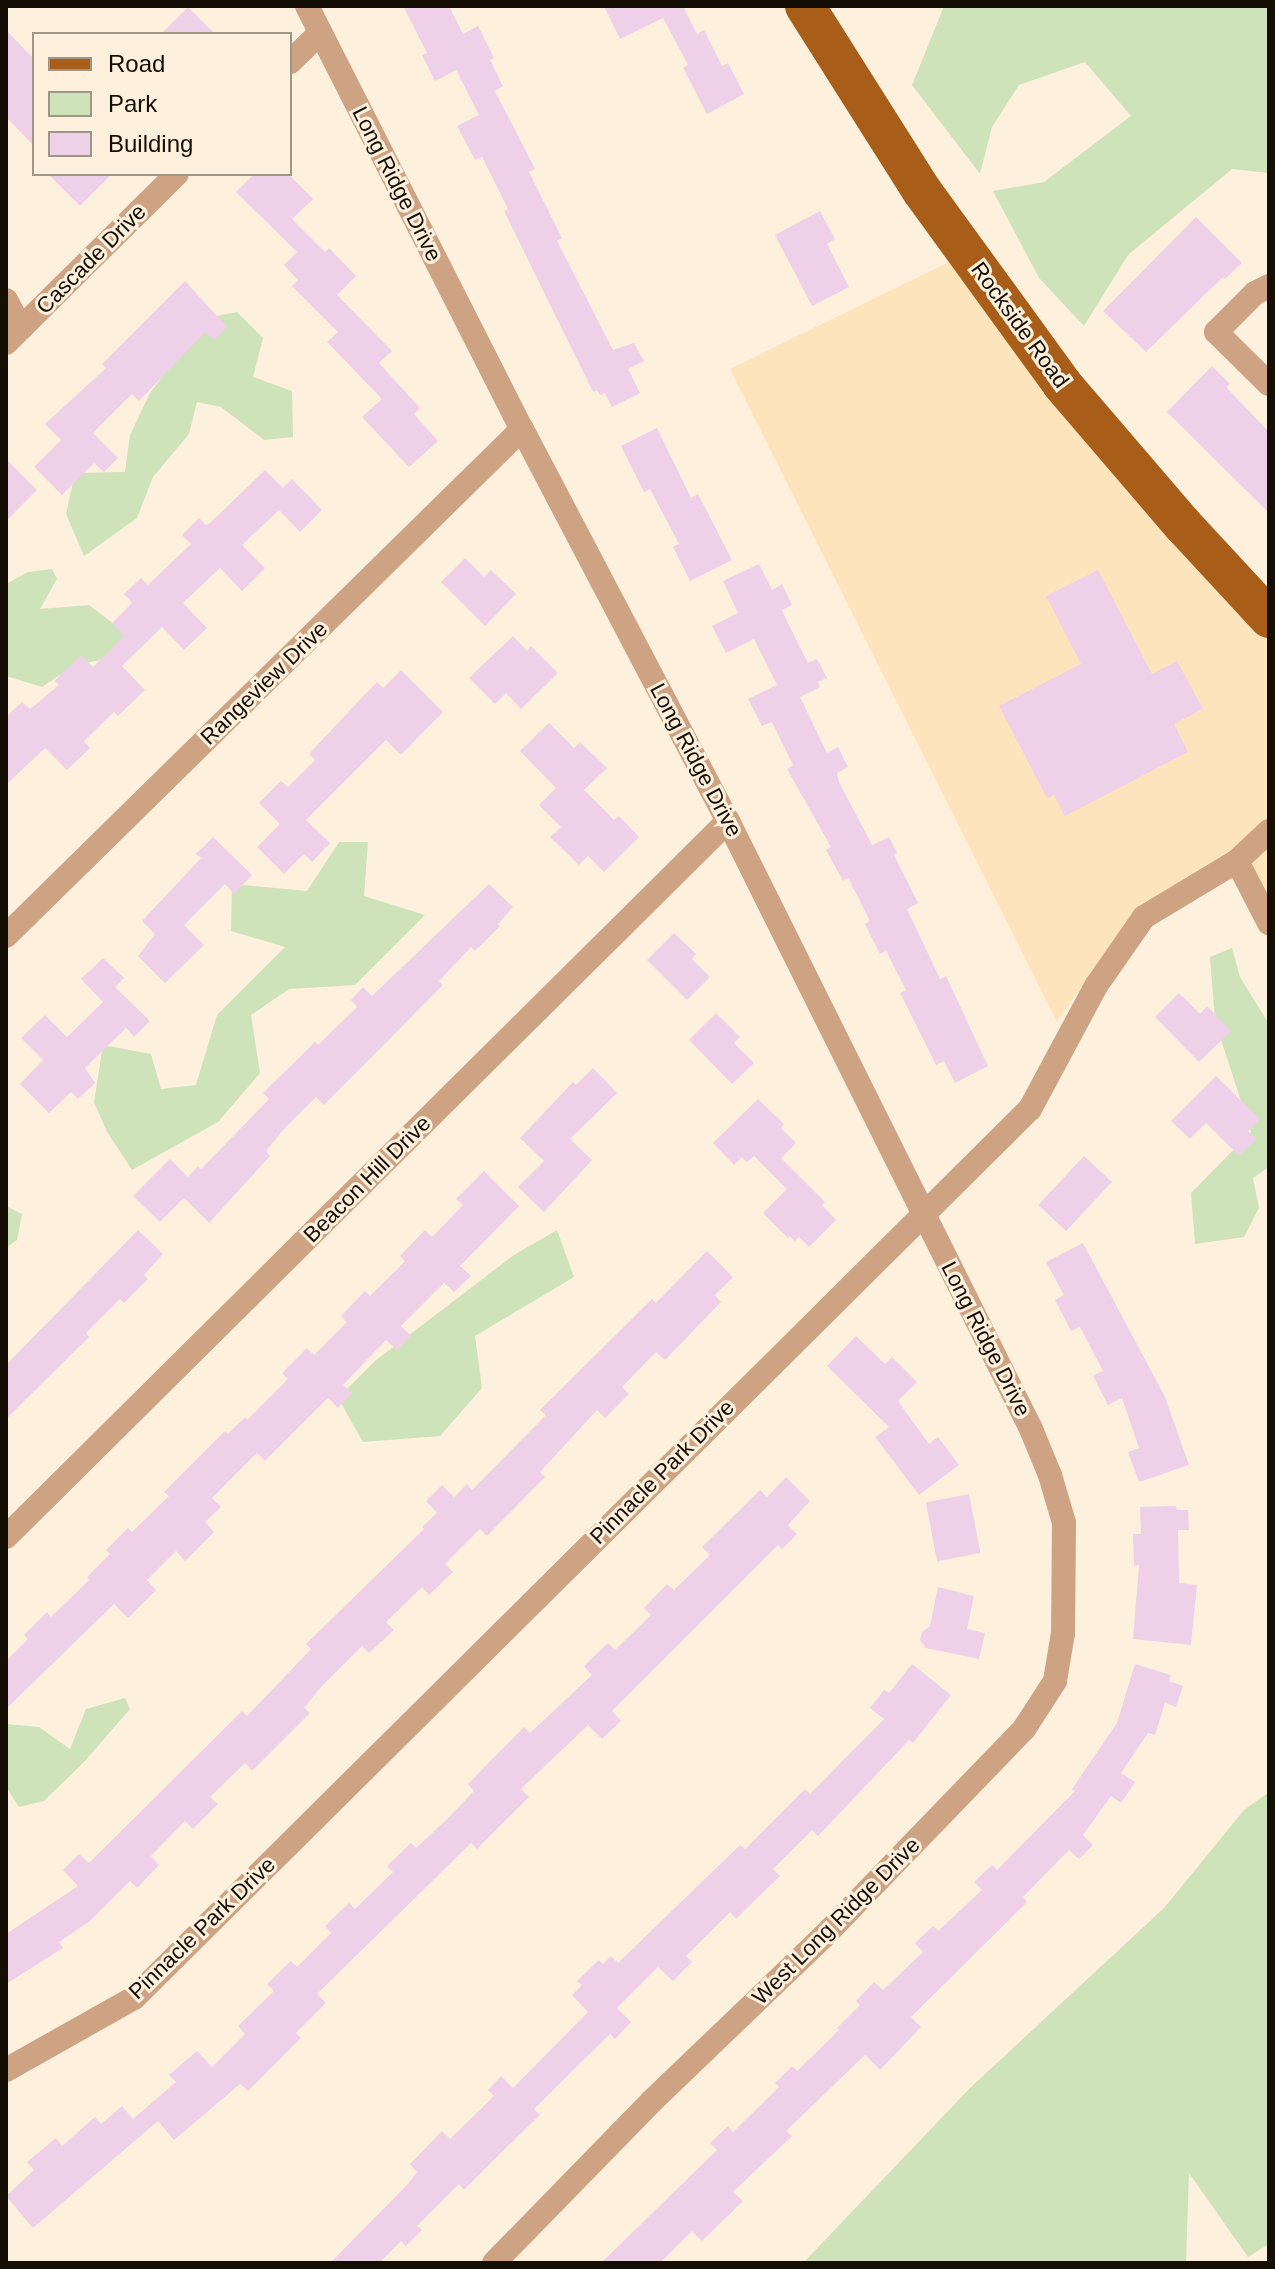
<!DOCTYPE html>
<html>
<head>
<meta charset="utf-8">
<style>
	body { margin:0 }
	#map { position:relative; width:1275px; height:2269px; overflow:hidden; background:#fdf0dd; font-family:Helvetica,sans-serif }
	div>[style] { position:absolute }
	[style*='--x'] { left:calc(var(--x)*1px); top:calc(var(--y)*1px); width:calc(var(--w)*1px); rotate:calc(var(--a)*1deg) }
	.built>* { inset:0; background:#fee4bd }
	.green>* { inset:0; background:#cfe3bb }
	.building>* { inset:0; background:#eed0e9; transform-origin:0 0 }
	.street>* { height:24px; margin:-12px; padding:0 12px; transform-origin:12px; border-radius:12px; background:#cda384 }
	.primary>* { height:40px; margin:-20px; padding:0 20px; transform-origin:20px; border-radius:20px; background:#a85e18 }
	span { translate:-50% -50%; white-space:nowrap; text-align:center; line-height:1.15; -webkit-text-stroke:6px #fdf0dd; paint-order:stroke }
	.street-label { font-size:22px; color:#150e04 }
	.frame { position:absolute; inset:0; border:8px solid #150e04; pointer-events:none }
	.legend { position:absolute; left:32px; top:32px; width:260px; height:144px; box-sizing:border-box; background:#fdf0dd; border:2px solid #a09686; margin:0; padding:10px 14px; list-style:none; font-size:24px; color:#150e04 }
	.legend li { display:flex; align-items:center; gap:16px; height:40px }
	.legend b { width:40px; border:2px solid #a09686 }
</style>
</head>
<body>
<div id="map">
	<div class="built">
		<i style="clip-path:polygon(955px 259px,1269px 634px,1269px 900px,1239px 845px,1136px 908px,1057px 1022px,730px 369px)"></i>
	</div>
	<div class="green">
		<i style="clip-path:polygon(944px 6px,1269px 6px,1269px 173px,1232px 169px,1128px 255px,1084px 326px,1039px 278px,993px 191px,1044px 182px,1131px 116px,1085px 62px,1019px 85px,992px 127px,980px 174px,912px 85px)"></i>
		<i style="clip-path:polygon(237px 312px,263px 338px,253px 377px,292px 391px,293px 437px,264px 440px,221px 407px,197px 402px,189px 434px,153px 477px,137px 518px,84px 556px,66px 514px,75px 473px,125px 472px,130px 435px,150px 393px,205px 318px)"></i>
		<i style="clip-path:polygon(52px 569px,57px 579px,40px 609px,89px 605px,132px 638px,121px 656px,75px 665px,42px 687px,6px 676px,6px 584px,28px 572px)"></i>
		<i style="clip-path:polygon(339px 842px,368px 842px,364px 896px,425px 915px,355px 985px,289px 989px,251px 1015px,260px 1073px,218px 1122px,132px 1170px,107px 1132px,94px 1102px,103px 1045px,151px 1054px,161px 1089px,196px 1085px,217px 1015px,285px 947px,231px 931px,232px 884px,307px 891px)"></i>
		<i style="clip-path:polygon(1232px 948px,1240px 977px,1269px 1024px,1269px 1167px,1253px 1178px,1259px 1208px,1244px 1237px,1195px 1244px,1191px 1193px,1251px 1132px,1215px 1021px,1210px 957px)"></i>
		<i style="clip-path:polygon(6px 1206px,22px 1214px,17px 1240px,6px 1248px)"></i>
		<i style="clip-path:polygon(557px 1230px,574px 1277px,475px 1336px,482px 1388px,440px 1436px,363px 1442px,338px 1398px,375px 1361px,514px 1255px)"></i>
		<i style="clip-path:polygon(125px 1698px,130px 1709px,84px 1762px,44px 1801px,19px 1807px,6px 1787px,6px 1724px,39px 1727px,70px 1749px,86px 1709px)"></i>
		<i style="clip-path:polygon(1269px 1792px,1269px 2244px,1248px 2257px,1189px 2173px,1186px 2263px,803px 2263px,971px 2087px,1164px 1908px,1244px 1810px)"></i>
	</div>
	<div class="building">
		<i style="clip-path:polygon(403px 6px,449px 6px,463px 34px,478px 26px,494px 58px,490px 60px,503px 86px,495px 91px,535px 169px,529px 172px,562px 238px,557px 241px,613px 350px,634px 343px,644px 361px,628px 369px,640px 393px,612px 407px,605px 393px,600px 395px,597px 390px,593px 392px,504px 211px,508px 209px,482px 157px,475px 160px,457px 126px,479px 115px,456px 70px,435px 81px,422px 55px,427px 53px)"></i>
		<i style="clip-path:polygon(604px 6px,688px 6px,684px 8px,697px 34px,704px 30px,722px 66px,728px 63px,744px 94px,707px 114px,683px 68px,688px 65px,663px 18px,620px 39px)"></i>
		<i style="clip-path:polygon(188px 7px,215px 34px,161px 34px)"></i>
		<i style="clip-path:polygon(6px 30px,34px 59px,34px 146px,6px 117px)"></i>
		<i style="clip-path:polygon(48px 174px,112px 174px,80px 206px)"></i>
		<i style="clip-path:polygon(254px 174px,288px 174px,313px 199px,292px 219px,325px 252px,329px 248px,356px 276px,337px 295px,392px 351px,379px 363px,420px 408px,414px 414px,438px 441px,409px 467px,362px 417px,382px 399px,327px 342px,338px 332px,292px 286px,298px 280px,284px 265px,297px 252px,236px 192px)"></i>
		<i style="clip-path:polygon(820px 211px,835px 239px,827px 244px,849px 287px,812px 306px,775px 235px)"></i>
		<i style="clip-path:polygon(1196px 217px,1242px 263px,1225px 279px,1223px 277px,1146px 352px,1103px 311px)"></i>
		<i style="clip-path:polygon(185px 281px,227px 327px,214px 340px,205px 332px,139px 401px,132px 394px,93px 433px,118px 458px,104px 472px,94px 463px,62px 495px,34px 467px,61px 440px,45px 424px,106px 368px,102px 364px)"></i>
		<i style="clip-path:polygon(1212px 366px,1230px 384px,1226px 387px,1269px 432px,1269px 513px,1167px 412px)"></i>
		<i style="clip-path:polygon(657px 428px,691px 498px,698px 494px,732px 560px,690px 581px,673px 547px,679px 544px,650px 489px,644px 492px,621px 446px)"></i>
		<i style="clip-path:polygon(6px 459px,37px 490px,6px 521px)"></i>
		<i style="clip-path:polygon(265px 470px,283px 488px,292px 479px,322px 510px,300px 532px,279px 510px,242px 545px,265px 568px,242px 591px,220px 568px,183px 603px,207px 628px,184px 650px,162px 627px,122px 666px,145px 690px,118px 716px,114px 712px,84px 741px,90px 748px,67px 770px,45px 748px,6px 785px,6px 717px,22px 702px,30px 709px,59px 685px,54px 681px,81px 655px,93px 667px,124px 636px,112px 623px,132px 603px,124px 594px,141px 578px,148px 585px,151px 582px,191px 544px,182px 535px,199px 518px,206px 525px,210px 523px)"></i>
		<i style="clip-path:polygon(465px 558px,484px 577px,491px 570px,516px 594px,485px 626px,441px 582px)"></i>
		<i style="clip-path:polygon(759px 564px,772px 590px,782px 584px,792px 605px,782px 610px,784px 615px,808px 663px,817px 659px,827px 678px,818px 682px,820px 687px,800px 697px,827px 753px,838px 747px,848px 767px,837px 773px,839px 782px,872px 845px,889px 837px,897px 853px,894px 855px,918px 903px,907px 909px,940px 979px,946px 976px,988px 1066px,955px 1083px,944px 1061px,936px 1065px,900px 993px,906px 990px,886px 951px,880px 954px,865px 924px,870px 921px,848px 878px,843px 881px,826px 850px,831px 847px,787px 769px,793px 765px,772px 722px,762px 726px,748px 699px,777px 685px,754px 639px,726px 653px,712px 626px,738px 613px,723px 581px)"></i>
		<i style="clip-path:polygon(1098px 570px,1152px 674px,1177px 661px,1203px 709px,1174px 724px,1188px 752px,1065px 816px,1054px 795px,1047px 798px,999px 706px,1081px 664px,1046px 596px)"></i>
		<i style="clip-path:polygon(513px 636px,527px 651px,531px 646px,558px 673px,521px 709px,506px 693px,495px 704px,469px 678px)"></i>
		<i style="clip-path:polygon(401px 670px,443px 712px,401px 755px,386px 740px,306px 820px,330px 843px,312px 862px,304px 854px,284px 874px,257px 847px,280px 824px,259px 803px,281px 781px,288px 787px,315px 760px,309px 754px,353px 707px,377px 682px,383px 688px)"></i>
		<i style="clip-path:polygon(549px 723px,574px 748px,580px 742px,607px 768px,584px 790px,614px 820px,619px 816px,639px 837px,604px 872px,588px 856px,579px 865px,550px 837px,561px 827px,539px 805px,556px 788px,520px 751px)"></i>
		<i style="clip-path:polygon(213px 837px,252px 875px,234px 894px,225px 884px,184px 925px,204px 945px,165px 983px,138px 956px,155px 934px,142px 921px,201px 858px,196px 854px)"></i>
		<i style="clip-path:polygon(489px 884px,513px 907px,498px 924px,500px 926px,475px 951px,471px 947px,439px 981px,443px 985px,324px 1105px,316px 1097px,283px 1130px,266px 1151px,270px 1156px,209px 1223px,184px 1198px,160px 1222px,133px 1196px,170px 1159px,188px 1177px,198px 1166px,201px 1169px,269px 1099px,263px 1093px,315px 1042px,318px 1045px,357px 1007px,351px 1000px,363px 987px,372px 996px)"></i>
		<i style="clip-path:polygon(674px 933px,696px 954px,692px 959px,710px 977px,687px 1000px,647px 960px)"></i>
		<i style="clip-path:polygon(103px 958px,124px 978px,115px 987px,150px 1021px,134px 1037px,126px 1028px,85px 1068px,95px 1083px,78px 1099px,71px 1092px,49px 1113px,20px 1084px,43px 1060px,21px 1038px,45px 1015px,67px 1037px,103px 1002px,81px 979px)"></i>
		<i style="clip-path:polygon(1179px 993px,1200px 1014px,1207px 1006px,1231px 1031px,1199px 1062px,1155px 1017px)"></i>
		<i style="clip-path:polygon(716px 1013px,740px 1037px,734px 1043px,754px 1063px,732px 1084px,689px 1040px)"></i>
		<i style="clip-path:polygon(593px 1068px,617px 1093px,570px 1139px,592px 1160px,544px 1212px,518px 1187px,544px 1161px,520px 1138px,573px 1082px,576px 1085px)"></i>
		<i style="clip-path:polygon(1216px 1076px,1260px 1119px,1248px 1131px,1256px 1139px,1239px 1156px,1206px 1123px,1190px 1139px,1171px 1121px)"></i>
		<i style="clip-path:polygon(758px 1099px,784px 1124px,781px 1128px,796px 1143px,781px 1158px,825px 1202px,822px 1205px,836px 1220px,809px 1247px,799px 1237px,795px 1241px,790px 1236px,788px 1238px,763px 1213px,787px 1189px,754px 1156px,747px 1162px,742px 1157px,734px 1165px,713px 1143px)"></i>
		<i style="left:1084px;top:1156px;width:38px;height:67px;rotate:43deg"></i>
		<i style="clip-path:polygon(484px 1171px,519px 1206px,460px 1266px,471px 1276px,454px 1292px,444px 1283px,401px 1326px,411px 1336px,397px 1350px,386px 1340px,343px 1385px,352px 1393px,338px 1408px,328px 1398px,265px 1461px,257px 1453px,212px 1498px,221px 1507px,205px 1522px,214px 1532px,185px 1561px,176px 1551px,147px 1580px,156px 1590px,128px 1618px,114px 1604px,6px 1709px,6px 1661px,28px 1639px,24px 1635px,47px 1612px,51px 1617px,89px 1580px,87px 1577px,110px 1554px,106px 1550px,128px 1528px,132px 1532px,169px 1496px,164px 1492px,225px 1431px,228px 1434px,245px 1417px,247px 1420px,288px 1379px,282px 1373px,307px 1348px,314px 1355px,347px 1322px,341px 1316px,365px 1291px,370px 1296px,405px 1261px,400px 1256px,425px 1230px,432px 1237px,463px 1205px,456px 1199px)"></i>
		<i style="clip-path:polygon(138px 1230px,163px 1254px,144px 1275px,148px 1279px,124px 1303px,120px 1299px,86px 1333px,89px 1337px,6px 1419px,6px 1365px)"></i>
		<i style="clip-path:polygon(1083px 1243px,1165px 1397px,1189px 1465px,1139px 1482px,1128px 1452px,1139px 1448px,1122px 1398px,1108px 1405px,1093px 1376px,1103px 1371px,1080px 1327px,1071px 1331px,1055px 1300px,1064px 1295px,1046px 1262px)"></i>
		<i style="clip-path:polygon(707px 1251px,733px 1277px,715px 1295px,721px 1302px,665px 1360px,656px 1352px,622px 1387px,629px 1394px,605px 1418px,597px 1410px,540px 1472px,545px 1477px,487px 1536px,480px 1529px,445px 1564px,453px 1572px,429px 1595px,422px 1587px,386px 1622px,394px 1630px,369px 1653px,362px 1646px,321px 1687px,304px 1708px,310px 1713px,252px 1771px,245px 1763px,210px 1797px,218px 1804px,193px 1829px,185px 1821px,151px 1856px,159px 1865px,137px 1888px,130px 1881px,90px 1921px,59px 1942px,63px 1948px,6px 1984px,6px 1934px,78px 1886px,63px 1870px,79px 1854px,89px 1863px,242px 1711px,247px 1716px,311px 1649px,306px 1644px,424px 1529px,422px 1527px,437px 1513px,426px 1501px,442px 1485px,454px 1497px,467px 1484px,472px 1490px,546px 1415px,540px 1410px,652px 1299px,656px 1303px)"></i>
		<i style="clip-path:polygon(856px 1336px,885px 1364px,892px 1357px,917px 1382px,898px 1401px,929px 1444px,938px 1437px,959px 1465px,919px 1495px,875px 1437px,889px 1427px,827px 1366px)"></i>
		<i style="clip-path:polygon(786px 1477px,810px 1501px,788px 1525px,797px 1534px,782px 1549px,778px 1545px,612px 1711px,621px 1721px,602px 1739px,588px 1725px,521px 1789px,529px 1797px,477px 1849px,471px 1843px,317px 1994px,326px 2003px,296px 2033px,301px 2038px,248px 2091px,240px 2084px,174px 2140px,158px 2121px,33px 2228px,6px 2196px,34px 2170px,27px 2162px,56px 2138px,62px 2146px,95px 2117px,101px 2124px,122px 2106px,133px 2119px,176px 2082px,169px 2075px,197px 2051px,212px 2067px,245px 2034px,238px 2026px,274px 1991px,267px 1984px,291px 1961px,297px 1967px,331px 1933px,325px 1926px,349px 1903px,355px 1909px,393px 1872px,387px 1866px,411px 1843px,416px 1848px,447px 1819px,474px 1791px,468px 1784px,524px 1727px,530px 1733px,592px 1675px,584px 1666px,608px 1643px,615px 1650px,651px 1615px,644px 1608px,667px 1584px,674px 1590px,710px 1555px,702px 1547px,760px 1490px,767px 1497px)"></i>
		<i style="left:969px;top:1494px;width:60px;height:44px;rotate:79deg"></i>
		<i style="clip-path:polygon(1176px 1506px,1177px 1510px,1188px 1510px,1189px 1530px,1178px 1530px,1179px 1583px,1197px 1585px,1191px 1645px,1133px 1639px,1139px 1565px,1134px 1566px,1133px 1534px,1141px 1534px,1140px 1507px)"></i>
		<i style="clip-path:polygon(938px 1587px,974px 1596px,967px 1629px,985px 1633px,979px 1659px,926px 1648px,920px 1640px,922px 1632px,930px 1626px)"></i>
		<i style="clip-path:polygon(912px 1664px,951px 1695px,913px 1743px,909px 1740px,818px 1836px,812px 1830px,773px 1869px,780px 1876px,748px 1907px,736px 1919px,730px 1912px,686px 1956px,692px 1962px,673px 1981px,658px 1967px,617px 2008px,631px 2022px,615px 2039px,610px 2034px,534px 2109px,540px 2115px,507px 2147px,464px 2190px,459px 2184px,417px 2226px,422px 2230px,406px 2246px,401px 2241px,379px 2263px,330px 2263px,408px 2184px,417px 2172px,410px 2164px,442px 2131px,450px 2139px,494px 2096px,488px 2090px,501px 2076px,513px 2088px,588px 2012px,572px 1995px,582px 1985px,577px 1981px,599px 1960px,603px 1964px,611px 1956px,618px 1963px,740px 1845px,745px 1849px,805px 1789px,810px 1794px,884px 1719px,870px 1708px,884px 1690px,889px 1693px)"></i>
		<i style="clip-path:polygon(1135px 1664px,1171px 1675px,1169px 1681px,1183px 1686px,1176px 1707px,1165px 1703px,1155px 1735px,1148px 1733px,1121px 1773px,1135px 1782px,1121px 1803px,1111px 1796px,1083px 1835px,1093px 1845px,1079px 1859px,1069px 1850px,1023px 1897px,1027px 1902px,911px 2017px,921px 2027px,880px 2070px,865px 2055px,786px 2131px,792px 2136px,733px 2192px,743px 2201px,702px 2241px,692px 2231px,660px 2263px,601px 2263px,717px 2150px,710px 2143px,728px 2126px,733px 2132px,779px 2087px,775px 2083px,792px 2066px,797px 2071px,839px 2030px,837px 2028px,860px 2005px,856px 2001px,874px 1982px,883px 1990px,923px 1952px,915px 1943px,933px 1926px,938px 1931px,982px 1890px,974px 1882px,992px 1865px,997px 1870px,1075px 1791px,1072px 1789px,1117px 1723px)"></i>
	</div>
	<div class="street">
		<i style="--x:307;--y:6;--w:475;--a:63.1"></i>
		<i style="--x:522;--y:429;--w:443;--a:62.3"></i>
		<i style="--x:728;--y:821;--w:679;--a:63.51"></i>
		<i style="--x:1031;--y:1429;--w:50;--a:67.6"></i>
		<i style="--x:1050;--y:1475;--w:50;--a:73.7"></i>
		<i style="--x:1064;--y:1523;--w:110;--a:90.5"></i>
		<i style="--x:1063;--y:1633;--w:49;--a:99.5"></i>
		<i style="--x:1055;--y:1681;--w:57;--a:122.9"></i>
		<i style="--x:1024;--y:1729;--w:288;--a:134"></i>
		<i style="--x:824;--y:1936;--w:238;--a:136.2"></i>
		<i style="--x:652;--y:2101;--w:226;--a:134.3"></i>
		<i style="--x:290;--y:62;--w:42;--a:-44"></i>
		<i style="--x:1269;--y:286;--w:16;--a:153"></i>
		<i style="--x:1255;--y:293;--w:55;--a:135"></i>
		<i style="--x:1216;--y:332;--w:74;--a:44.5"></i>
		<i style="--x:6;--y:300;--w:32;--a:62"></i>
		<i style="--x:6;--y:343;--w:240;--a:-44.7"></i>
		<i style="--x:1237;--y:861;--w:70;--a:62.7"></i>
		<i style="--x:6;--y:936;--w:723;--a:-44.5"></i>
		<i style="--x:6;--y:1537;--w:1017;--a:-44.76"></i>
		<i style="--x:6;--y:2070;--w:147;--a:-29.4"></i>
		<i style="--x:134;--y:1998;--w:1262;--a:-44.78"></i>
		<i style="--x:1030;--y:1109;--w:140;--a:-61.8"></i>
		<i style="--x:1096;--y:986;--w:84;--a:-55.2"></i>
		<i style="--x:1144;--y:917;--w:109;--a:-31.1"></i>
		<i style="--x:1237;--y:861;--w:44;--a:-43.2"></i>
	</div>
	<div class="primary">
		<i style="--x:805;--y:6;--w:219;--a:57.7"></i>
		<i style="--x:922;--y:191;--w:238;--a:54"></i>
		<i style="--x:1062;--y:384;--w:186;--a:49.4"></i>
		<i style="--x:1183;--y:525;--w:127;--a:47.2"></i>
	</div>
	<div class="street-label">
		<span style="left:397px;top:184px;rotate:63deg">Long Ridge Drive</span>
		<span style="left:91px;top:259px;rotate:-45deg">Cascade Drive</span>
		<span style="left:1020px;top:325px;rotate:54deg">Rockside Road</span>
		<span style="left:264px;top:683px;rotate:-44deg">Rangeview Drive</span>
		<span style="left:696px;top:760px;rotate:62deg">Long Ridge Drive</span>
		<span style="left:367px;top:1179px;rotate:-45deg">Beacon Hill Drive</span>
		<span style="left:986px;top:1339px;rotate:63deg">Long Ridge Drive</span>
		<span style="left:662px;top:1472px;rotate:-45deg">Pinnacle Park Drive</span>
		<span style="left:836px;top:1921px;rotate:-45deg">West Long Ridge Drive</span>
		<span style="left:202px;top:1928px;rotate:-44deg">Pinnacle Park Drive</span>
	</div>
	<div class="frame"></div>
	<ul class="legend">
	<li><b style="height:10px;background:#a85e18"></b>Road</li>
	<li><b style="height:22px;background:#cfe3bb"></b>Park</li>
	<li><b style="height:22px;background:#eed0e9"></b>Building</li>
	</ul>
</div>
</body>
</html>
